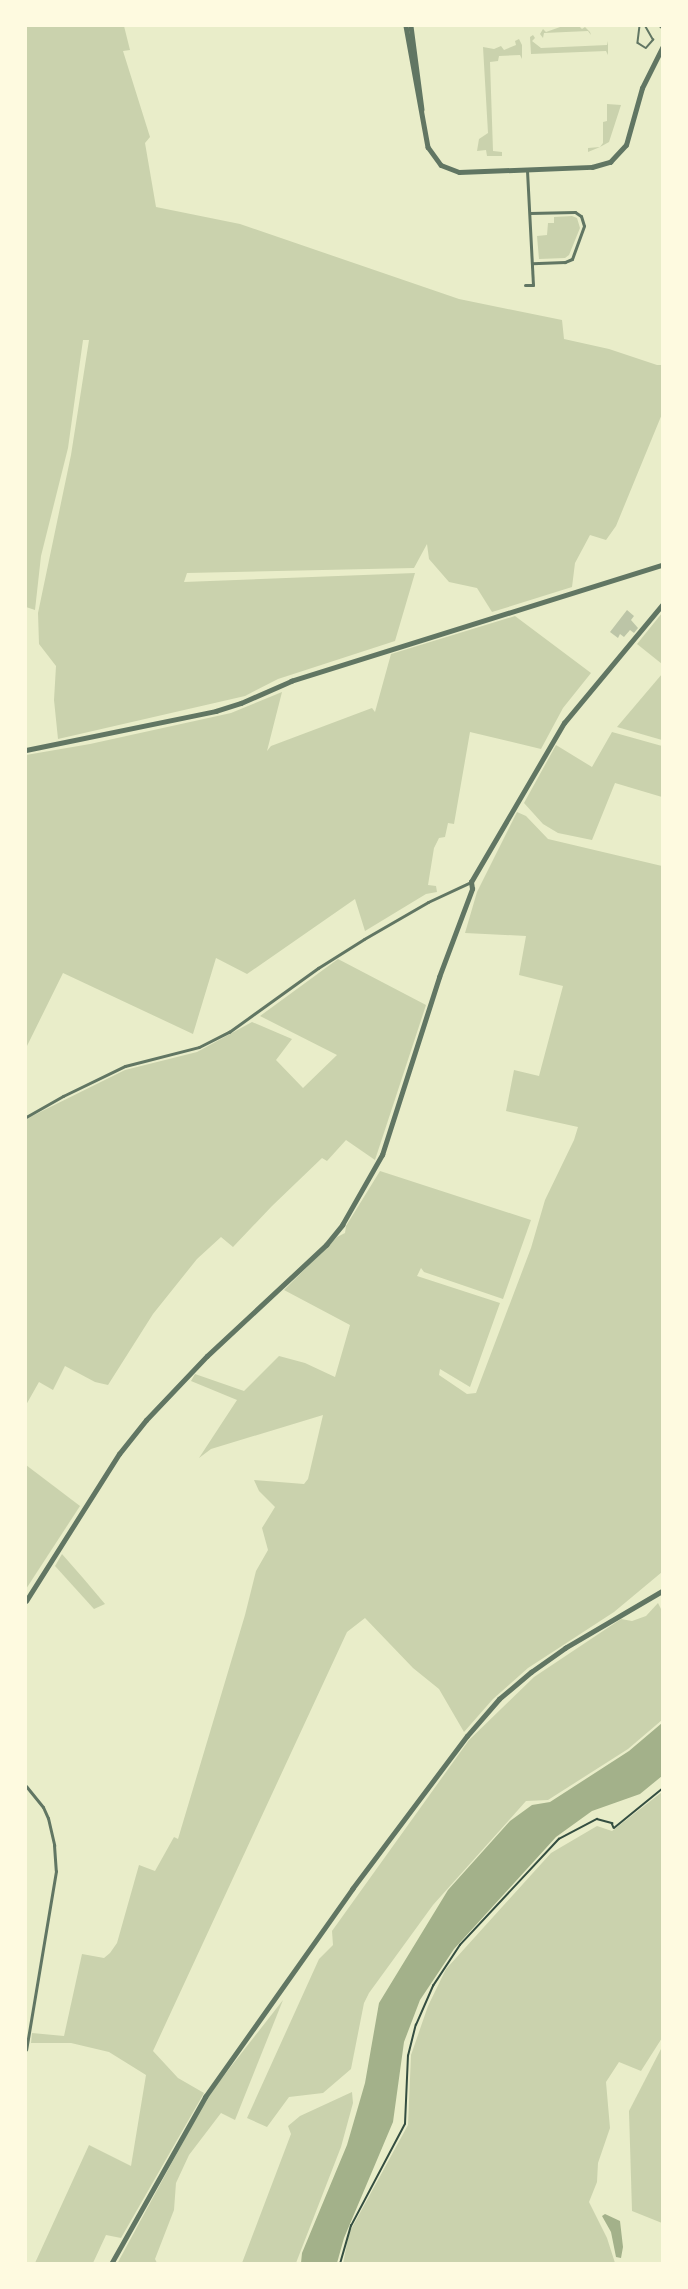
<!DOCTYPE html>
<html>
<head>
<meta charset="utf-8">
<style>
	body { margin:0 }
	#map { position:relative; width:688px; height:2289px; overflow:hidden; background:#e9edc9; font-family:Arial,sans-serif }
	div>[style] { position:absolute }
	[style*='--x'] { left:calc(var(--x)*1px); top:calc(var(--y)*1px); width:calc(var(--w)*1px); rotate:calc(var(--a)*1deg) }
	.green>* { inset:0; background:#cad2ad }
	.water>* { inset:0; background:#a3b18a }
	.building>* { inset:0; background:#bcc5a7 }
	.path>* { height:1.5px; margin:-0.75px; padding:0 0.75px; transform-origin:0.75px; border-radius:0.75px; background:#344e41 }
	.service>* { height:1.5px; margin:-0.75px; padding:0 0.75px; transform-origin:0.75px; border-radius:0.75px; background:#617663 }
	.minor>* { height:3px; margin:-1.5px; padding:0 1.5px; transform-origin:1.5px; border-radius:1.5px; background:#617663 }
	.tertiary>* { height:4.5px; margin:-2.25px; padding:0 2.25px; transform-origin:2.25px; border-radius:2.25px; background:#617663 }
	span { translate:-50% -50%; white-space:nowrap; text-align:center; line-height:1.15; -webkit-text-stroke:4.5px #fefae0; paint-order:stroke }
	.frame { position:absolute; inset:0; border:27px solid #fefae0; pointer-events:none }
</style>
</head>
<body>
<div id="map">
	<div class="green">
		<i style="clip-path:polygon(26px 26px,124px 26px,130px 50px,123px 51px,150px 137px,145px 143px,156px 207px,240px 224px,459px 299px,562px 320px,564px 339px,609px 349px,657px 365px,662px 365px,662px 414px,616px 526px,606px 540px,590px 535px,575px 563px,572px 587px,492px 612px,477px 588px,449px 582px,429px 559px,427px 544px,414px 568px,187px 573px,184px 582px,415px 573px,395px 641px,278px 679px,245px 696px,58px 739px,54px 700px,56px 666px,39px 644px,38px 613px,71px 455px,89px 340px,83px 340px,68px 448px,41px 556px,35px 610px,26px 607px)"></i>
		<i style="clip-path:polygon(563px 26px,579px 26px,582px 29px,585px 27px,590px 32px,591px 35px,588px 31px,544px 33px,543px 38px,540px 34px,543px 29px,546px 32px)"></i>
		<i style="clip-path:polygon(533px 35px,535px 38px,532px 41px,541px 48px,607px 45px,608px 41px,608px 55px,606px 51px,531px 54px,530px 37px)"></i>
		<i style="clip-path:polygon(519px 39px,522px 45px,522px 59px,520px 55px,499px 56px,498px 61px,490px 62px,493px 151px,502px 152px,502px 156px,487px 156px,486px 150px,477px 151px,479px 139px,488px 133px,483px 47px,494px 49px,501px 46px,504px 50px,516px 45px,515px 41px)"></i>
		<i style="clip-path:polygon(607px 104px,621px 105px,609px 142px,600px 147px,588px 152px,588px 148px,600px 147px,603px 143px,603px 122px,607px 121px)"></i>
		<i style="clip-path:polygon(572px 216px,577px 218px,580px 228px,569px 255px,565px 258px,539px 259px,537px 236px,547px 235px,548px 223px,554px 223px,554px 217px)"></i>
		<i style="clip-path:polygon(662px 613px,662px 664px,637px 644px)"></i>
		<i style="clip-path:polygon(515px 616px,591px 673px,563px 708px,541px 749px,470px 732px,454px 824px,448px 823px,445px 837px,439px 838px,434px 848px,428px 885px,436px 886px,437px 892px,426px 894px,365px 931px,355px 899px,247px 974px,216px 958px,193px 1034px,63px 973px,26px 1048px,26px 755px,90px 744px,231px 713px,282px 692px,267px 751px,271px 746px,372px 708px,375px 712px,391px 654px)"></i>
		<i style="clip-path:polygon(662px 674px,662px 740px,617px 727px)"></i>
		<i style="clip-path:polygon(612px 732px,662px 746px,662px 797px,615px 783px,592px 840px,558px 833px,543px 824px,524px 803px,556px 745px,592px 767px)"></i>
		<i style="clip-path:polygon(517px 812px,526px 816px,548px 839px,662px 866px,662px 1572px,614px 1612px,528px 1668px,493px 1699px,464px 1732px,439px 1689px,413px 1668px,365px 1618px,347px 1632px,153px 2051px,178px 2078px,204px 2093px,121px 2238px,106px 2235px,93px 2263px,35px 2263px,89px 2145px,131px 2166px,146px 2075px,109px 2052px,71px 2043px,31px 2043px,32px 2033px,64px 2036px,82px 1954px,104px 1958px,110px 1953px,117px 1943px,139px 1865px,155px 1871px,174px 1837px,178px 1839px,245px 1615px,256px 1571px,268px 1550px,262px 1528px,275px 1507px,259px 1491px,254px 1480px,304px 1484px,308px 1479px,323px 1415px,211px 1449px,199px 1458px,237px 1400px,191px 1381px,195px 1374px,244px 1391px,279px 1356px,305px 1363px,335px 1377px,350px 1325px,284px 1290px,337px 1237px,345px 1233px,346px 1226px,380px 1171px,531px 1220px,503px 1299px,424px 1272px,421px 1268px,417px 1276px,500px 1303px,470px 1387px,440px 1369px,439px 1375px,467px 1394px,476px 1393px,531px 1248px,545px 1200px,574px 1140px,578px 1127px,506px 1111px,514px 1070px,539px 1076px,563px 986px,519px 975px,526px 936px,465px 933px,477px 892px)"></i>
		<i style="clip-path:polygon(338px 959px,426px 1005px,375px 1160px,346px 1140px,327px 1161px,322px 1158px,272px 1206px,233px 1247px,221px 1237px,197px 1259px,153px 1314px,108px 1385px,95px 1382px,65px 1366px,53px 1390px,39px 1382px,26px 1405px,26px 1119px,125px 1070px,197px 1052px,252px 1022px,292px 1039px,276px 1060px,303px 1088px,337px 1055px,260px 1016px)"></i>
		<i style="clip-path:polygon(26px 1465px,80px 1506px,26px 1589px)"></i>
		<i style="clip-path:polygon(62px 1554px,83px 1578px,105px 1604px,94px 1609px,55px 1566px)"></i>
		<i style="clip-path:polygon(658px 1603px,662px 1611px,662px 1720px,628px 1749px,548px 1800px,526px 1801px,433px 1905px,369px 1993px,364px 2003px,351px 2069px,323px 2093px,289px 2097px,267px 2127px,247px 2118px,319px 1959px,333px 1945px,332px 1931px,469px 1740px,534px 1677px,621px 1619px,632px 1621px,646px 1616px)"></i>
		<i style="clip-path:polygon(662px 1792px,662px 2038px,641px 2071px,619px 2062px,606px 2082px,610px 2128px,598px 2163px,597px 2182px,589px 2202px,607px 2238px,615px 2263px,343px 2264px,349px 2233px,408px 2125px,411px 2055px,428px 2006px,446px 1969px,551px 1853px,597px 1826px,612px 1831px)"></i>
		<i style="clip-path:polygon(283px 2000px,235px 2120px,221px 2113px,189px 2155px,176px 2183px,174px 2210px,155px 2259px,157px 2263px,117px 2264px,208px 2096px)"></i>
		<i style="clip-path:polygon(662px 2047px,662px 2223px,632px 2211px,629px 2111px)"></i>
		<i style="clip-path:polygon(352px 2092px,353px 2103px,341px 2147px,296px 2263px,242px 2263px,291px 2134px,288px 2126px,300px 2116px)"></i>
	</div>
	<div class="water">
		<i style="clip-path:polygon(662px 1723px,662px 1776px,640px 1794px,592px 1811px,556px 1837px,454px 1949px,420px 2000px,404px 2042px,393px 2122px,344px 2238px,337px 2263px,301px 2263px,302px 2253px,347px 2145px,365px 2083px,379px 2003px,448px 1890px,510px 1821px,532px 1805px,550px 1802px,629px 1751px)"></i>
		<i style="clip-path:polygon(605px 2214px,620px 2221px,623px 2247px,621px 2258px,616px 2257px,611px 2232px,602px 2216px)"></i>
	</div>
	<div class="building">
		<i style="clip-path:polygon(627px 610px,634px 616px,631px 620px,638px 628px,634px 633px,630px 630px,624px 637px,620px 634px,618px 638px,610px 632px)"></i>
	</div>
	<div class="path">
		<i style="--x:340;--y:2264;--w:40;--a:-74"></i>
		<i style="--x:351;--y:2226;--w:115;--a:-62.1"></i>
		<i style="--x:405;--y:2124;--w:68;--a:-87.5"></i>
		<i style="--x:408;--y:2056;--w:32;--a:-76"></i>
		<i style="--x:416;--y:2025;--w:43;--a:-66.4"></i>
		<i style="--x:433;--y:1986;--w:49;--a:-56.6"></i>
		<i style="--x:460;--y:1945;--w:145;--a:-47"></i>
		<i style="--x:559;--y:1839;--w:43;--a:-27.8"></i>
		<i style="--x:597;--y:1819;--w:16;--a:15"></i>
		<i style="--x:612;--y:1823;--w:5;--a:68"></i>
		<i style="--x:614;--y:1828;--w:62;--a:-39.1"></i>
	</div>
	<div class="service">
		<i style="--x:640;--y:26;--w:17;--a:97"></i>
		<i style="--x:638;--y:43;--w:9;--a:32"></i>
		<i style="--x:646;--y:48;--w:11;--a:-49"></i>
		<i style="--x:653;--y:40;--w:16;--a:-120"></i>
		<i style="--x:660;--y:26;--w:3;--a:45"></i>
	</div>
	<div class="minor">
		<i style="--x:530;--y:213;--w:45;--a:-1.3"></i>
		<i style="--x:575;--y:212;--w:7;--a:34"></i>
		<i style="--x:581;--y:216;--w:10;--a:73"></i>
		<i style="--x:584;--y:226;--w:35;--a:110"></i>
		<i style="--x:572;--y:259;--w:8;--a:157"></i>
		<i style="--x:565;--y:262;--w:33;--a:178"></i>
		<i style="--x:525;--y:285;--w:8;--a:0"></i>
		<i style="--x:533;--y:285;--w:114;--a:-93"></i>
		<i style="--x:26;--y:1117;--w:43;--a:-29.6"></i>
		<i style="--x:63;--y:1096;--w:69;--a:-25.8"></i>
		<i style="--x:125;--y:1066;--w:76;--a:-14.4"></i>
		<i style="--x:199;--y:1047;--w:34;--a:-27"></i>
		<i style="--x:229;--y:1032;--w:110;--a:-35.7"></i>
		<i style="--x:318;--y:968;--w:54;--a:-32.2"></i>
		<i style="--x:364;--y:939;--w:74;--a:-30"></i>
		<i style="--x:428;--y:902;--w:47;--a:-24.9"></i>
		<i style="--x:26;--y:1786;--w:27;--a:51"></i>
		<i style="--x:43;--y:1807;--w:12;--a:66"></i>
		<i style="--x:48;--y:1818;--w:28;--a:77"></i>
		<i style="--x:54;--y:1845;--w:26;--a:86"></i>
		<i style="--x:56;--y:1871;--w:181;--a:99.5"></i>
	</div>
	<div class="tertiary">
		<i style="--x:406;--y:26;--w:123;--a:79.7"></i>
		<i style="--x:428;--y:147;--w:22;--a:54"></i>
		<i style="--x:441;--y:165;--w:19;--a:21"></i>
		<i style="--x:459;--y:172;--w:133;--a:-2.2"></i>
		<i style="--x:592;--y:167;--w:19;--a:-16"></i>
		<i style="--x:610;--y:162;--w:23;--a:-47"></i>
		<i style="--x:626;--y:145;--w:59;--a:-74.3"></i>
		<i style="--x:642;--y:88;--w:45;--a:-63.4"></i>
		<i style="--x:411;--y:26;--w:84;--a:82.5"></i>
		<i style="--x:26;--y:750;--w:194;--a:-11.6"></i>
		<i style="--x:216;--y:711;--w:26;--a:-18"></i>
		<i style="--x:241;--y:703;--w:55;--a:-23.7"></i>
		<i style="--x:291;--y:681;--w:389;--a:-17.4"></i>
		<i style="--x:26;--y:1601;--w:174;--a:-57.7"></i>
		<i style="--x:119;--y:1454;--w:43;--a:-51.5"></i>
		<i style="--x:146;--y:1420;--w:88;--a:-46.4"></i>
		<i style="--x:207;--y:1356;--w:163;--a:-43"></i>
		<i style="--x:326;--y:1245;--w:26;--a:-51"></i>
		<i style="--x:342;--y:1225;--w:81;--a:-60.3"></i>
		<i style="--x:382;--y:1155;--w:187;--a:-72.2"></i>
		<i style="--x:439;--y:977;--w:94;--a:-69.4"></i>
		<i style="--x:472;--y:889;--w:7;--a:-98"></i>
		<i style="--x:471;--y:882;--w:184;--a:-59.7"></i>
		<i style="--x:564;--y:723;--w:153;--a:-50.3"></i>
		<i style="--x:111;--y:2264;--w:192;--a:-60.6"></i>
		<i style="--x:205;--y:2097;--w:255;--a:-54.7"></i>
		<i style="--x:352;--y:1889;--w:191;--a:-53.1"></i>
		<i style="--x:467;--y:1736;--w:49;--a:-49.1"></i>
		<i style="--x:499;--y:1699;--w:42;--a:-40.2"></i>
		<i style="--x:531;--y:1672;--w:42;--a:-35.2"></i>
		<i style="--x:565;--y:1648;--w:113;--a:-30.4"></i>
	</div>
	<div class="frame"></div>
</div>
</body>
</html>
